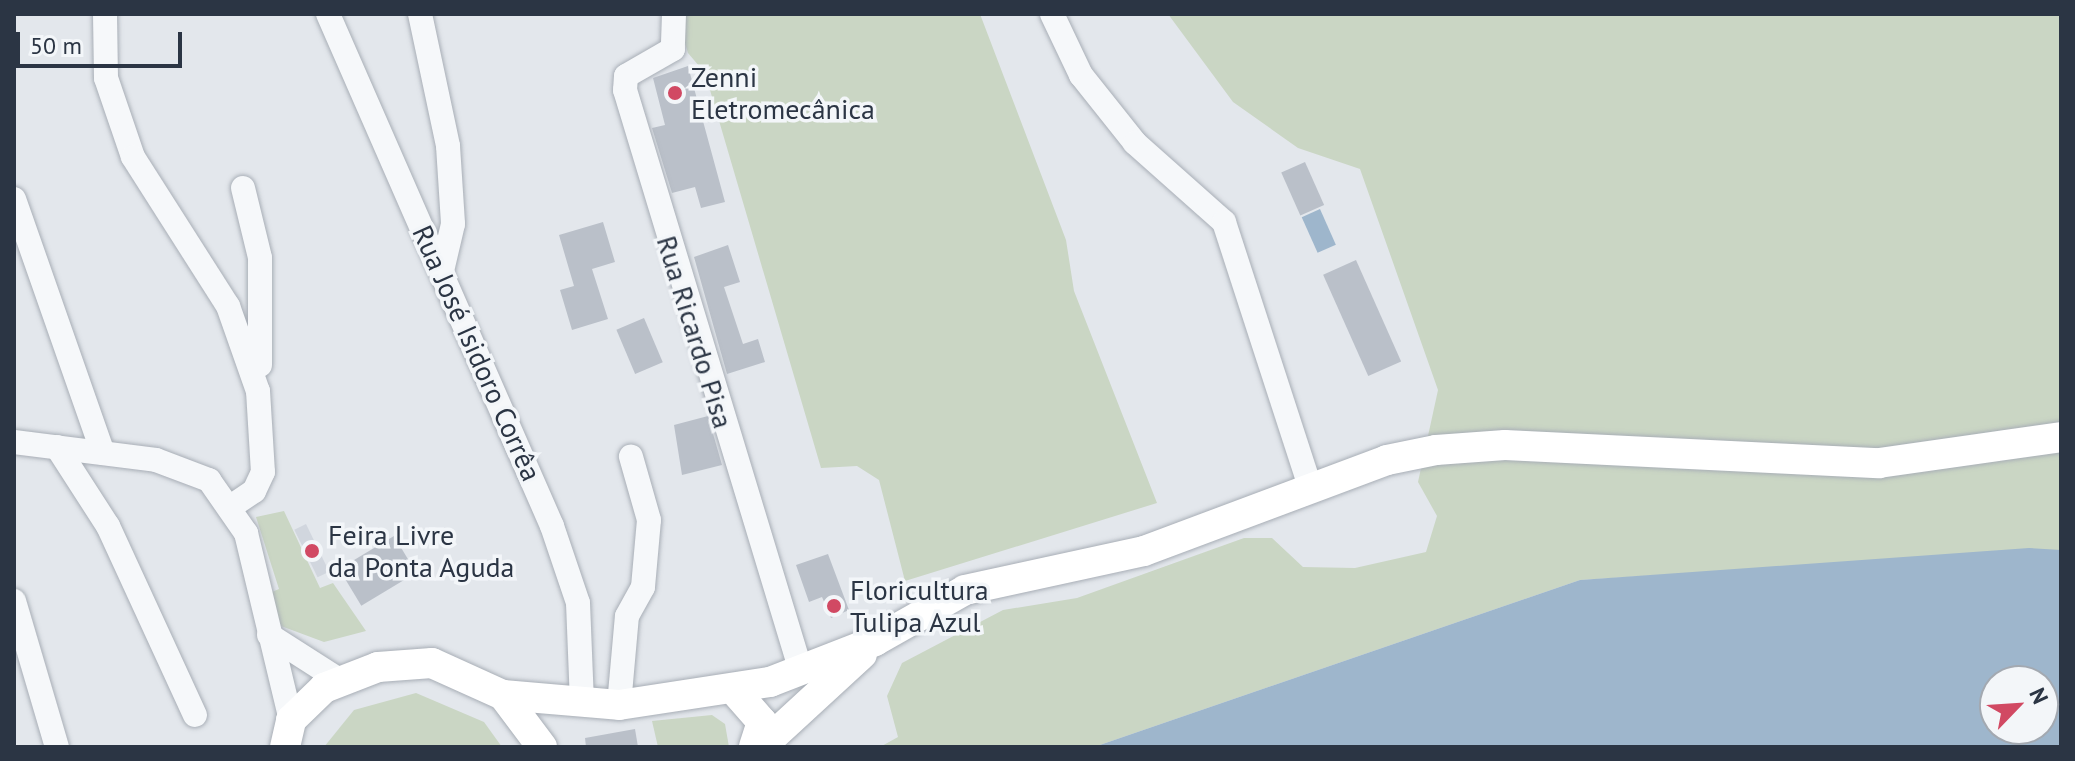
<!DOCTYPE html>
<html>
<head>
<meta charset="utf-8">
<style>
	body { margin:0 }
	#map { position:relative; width:2075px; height:761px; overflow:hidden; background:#e3e7ec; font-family:"PT Sans",sans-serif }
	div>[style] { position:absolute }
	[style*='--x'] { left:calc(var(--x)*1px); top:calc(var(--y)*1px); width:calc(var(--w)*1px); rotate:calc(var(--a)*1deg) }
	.built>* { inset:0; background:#d1d6de; transform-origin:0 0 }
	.green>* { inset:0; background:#cad6c4 }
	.water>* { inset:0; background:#9eb6cc; transform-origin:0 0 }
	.building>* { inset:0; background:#bac0c9; transform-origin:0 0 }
	.roads { filter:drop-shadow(0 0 2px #a8aeb6) drop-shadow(0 0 2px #a8aeb6) }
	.minor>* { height:24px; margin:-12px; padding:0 12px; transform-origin:12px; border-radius:12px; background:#f6f8fa }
	.major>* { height:30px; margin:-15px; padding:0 15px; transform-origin:15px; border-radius:15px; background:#fff }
	.dots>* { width:22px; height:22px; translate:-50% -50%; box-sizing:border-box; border:4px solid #f3f6f9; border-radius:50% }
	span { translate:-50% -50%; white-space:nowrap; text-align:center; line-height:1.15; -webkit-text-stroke:7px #f3f6f9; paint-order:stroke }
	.poi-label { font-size:28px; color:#2b3544 }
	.left { translate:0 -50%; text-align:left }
	.street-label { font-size:28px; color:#2b3544 }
	.frame { position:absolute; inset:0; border:16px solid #2b3544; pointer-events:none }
	.north { position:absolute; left:1979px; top:665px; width:80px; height:80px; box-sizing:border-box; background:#f3f6f9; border:2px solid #a3a9b1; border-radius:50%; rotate:65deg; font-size:22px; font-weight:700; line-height:32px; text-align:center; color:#2b3544 }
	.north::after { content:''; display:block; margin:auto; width:28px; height:36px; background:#d14963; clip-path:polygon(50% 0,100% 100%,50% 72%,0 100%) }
	.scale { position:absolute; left:16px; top:32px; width:166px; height:36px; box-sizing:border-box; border:4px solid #2b3544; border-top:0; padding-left:10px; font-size:24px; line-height:28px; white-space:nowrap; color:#2b3544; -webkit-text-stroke:6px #f3f6f9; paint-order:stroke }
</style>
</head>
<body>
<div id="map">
	<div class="built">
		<i style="left:306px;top:524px;width:53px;height:13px;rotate:64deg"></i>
	</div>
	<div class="green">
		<i style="clip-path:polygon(676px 14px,980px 14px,1066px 240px,1074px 291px,1157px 503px,905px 581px,879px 480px,857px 466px,821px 468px,705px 73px,688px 53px)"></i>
		<i style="clip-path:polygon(1168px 14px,2061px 14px,2061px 550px,1580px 580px,1094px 747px,880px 747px,898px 737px,887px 696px,902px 663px,1003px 610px,1077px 598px,1244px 538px,1272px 538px,1303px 567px,1355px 568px,1426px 552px,1437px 516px,1418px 482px,1438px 390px,1360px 169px,1298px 148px,1233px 102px)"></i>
		<i style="clip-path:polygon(284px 511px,320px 588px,333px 583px,366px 631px,324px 642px,281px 626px,267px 594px,279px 589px,256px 517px)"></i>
		<i style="clip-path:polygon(416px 693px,484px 722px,502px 747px,324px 747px,354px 710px)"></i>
		<i style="clip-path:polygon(712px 715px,725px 724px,729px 747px,658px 747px,652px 721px)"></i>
	</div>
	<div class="water">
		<i style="left:1320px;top:209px;width:39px;height:20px;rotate:66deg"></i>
		<i style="clip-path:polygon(evenodd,2029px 548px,2061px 550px,2061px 747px,1094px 747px,1580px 580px,2029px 548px,1995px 681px,2043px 681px,2043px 729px,1995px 729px,1995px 681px)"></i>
	</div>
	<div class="building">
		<i style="clip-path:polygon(688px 66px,725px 202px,701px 208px,695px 187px,672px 193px,652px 128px,665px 125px,653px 78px)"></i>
		<i style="left:1305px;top:162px;width:47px;height:26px;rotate:66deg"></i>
		<i style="clip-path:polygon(603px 222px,615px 262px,592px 269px,608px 319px,572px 330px,560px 290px,574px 286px,559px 235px)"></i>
		<i style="clip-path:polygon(728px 245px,740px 282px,724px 287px,743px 344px,758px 339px,765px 362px,727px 374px,694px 257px)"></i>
		<i style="left:1356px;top:260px;width:111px;height:36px;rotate:66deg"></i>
		<i style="left:644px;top:318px;width:48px;height:30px;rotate:67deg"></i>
		<i style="clip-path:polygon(708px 416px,722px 465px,682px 475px,674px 425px)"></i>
		<i style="left:394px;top:536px;width:43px;height:64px;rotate:59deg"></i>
		<i style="clip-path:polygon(828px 554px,849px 610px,831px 618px,822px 597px,809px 602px,796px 565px)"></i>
		<i style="clip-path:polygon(635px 729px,638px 747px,586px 747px,585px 738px)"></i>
	</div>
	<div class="roads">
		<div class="minor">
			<i style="--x:105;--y:14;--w:64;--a:89.1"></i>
			<i style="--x:106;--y:78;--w:83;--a:71.1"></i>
			<i style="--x:133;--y:157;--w:177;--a:57.5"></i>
			<i style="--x:228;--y:306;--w:90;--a:70.6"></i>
			<i style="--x:258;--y:391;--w:81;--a:86.5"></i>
			<i style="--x:263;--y:472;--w:21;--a:115"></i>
			<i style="--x:254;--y:491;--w:27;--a:146"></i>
			<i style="--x:328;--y:14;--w:559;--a:66.37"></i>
			<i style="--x:552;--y:526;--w:81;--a:71.3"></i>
			<i style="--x:578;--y:603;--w:101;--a:87.7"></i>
			<i style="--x:420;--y:14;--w:135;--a:78"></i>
			<i style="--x:448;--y:146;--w:78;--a:86.3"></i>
			<i style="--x:453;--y:224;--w:48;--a:103.2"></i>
			<i style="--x:674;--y:14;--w:35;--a:92"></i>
			<i style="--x:673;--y:49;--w:54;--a:150.1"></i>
			<i style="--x:626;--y:76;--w:14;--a:94"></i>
			<i style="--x:625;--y:90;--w:607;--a:73.15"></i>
			<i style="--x:1052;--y:14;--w:68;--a:64.6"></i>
			<i style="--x:1081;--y:75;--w:87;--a:51.5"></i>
			<i style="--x:1135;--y:143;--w:119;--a:41.6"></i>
			<i style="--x:1224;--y:222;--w:281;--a:72"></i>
			<i style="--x:243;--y:188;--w:72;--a:76.3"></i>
			<i style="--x:260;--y:258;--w:107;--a:90"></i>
			<i style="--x:14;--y:199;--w:269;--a:70.7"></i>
			<i style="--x:14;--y:442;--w:143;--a:7.2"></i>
			<i style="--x:156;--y:460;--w:57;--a:20.7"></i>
			<i style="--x:209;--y:480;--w:65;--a:55.1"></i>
			<i style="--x:246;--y:533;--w:192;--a:76.5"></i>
			<i style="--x:57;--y:447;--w:94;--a:57.2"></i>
			<i style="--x:108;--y:526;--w:208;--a:65.3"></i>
			<i style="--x:14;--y:601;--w:152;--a:73.6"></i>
			<i style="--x:269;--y:635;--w:85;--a:32.6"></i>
			<i style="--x:619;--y:705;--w:89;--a:-84.9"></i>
			<i style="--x:627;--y:616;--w:33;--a:-61"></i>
			<i style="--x:643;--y:587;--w:67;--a:-84.9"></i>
			<i style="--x:649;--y:520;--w:66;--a:-105.9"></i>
		</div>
		<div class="major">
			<i style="--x:734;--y:690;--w:43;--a:48.8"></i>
			<i style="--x:762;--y:722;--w:26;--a:108"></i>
			<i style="--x:503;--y:695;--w:116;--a:4.9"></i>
			<i style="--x:619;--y:705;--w:153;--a:-8.7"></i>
			<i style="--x:770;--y:682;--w:113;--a:-21.3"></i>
			<i style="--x:875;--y:641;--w:103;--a:-29.5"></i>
			<i style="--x:965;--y:590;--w:183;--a:-12.3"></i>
			<i style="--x:1144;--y:551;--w:259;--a:-20.5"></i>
			<i style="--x:1387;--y:460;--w:50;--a:-11.5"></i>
			<i style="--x:1436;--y:450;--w:69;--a:-4.1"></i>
			<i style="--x:1505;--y:445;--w:374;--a:2.8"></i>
			<i style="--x:1879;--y:463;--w:184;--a:-8.1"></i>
			<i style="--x:285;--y:747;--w:28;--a:-77"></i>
			<i style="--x:291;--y:720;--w:46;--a:-44.1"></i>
			<i style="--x:324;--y:688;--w:58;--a:-21.3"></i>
			<i style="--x:378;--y:667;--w:54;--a:-4.2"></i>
			<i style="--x:432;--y:663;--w:78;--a:24.3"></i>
			<i style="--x:503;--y:695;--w:65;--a:53.1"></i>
			<i style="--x:761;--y:747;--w:137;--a:-42.6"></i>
		</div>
	</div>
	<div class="dots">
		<i style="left:675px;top:93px;background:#d14963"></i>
		<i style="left:312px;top:551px;background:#d14963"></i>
		<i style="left:834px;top:606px;background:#d14963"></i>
	</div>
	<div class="poi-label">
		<span class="left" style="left:691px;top:93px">Zenni<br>Eletromecânica</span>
		<span class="left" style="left:328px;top:551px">Feira Livre<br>da Ponta Aguda</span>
		<span class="left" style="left:850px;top:606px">Floricultura<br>Tulipa Azul</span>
	</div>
	<div class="street-label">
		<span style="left:695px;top:332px;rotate:73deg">Rua Ricardo Pisa</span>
		<span style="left:477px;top:353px;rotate:66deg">Rua José Isidoro Corrêa</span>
	</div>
	<div class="frame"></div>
	<div class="north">N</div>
	<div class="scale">50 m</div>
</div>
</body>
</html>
